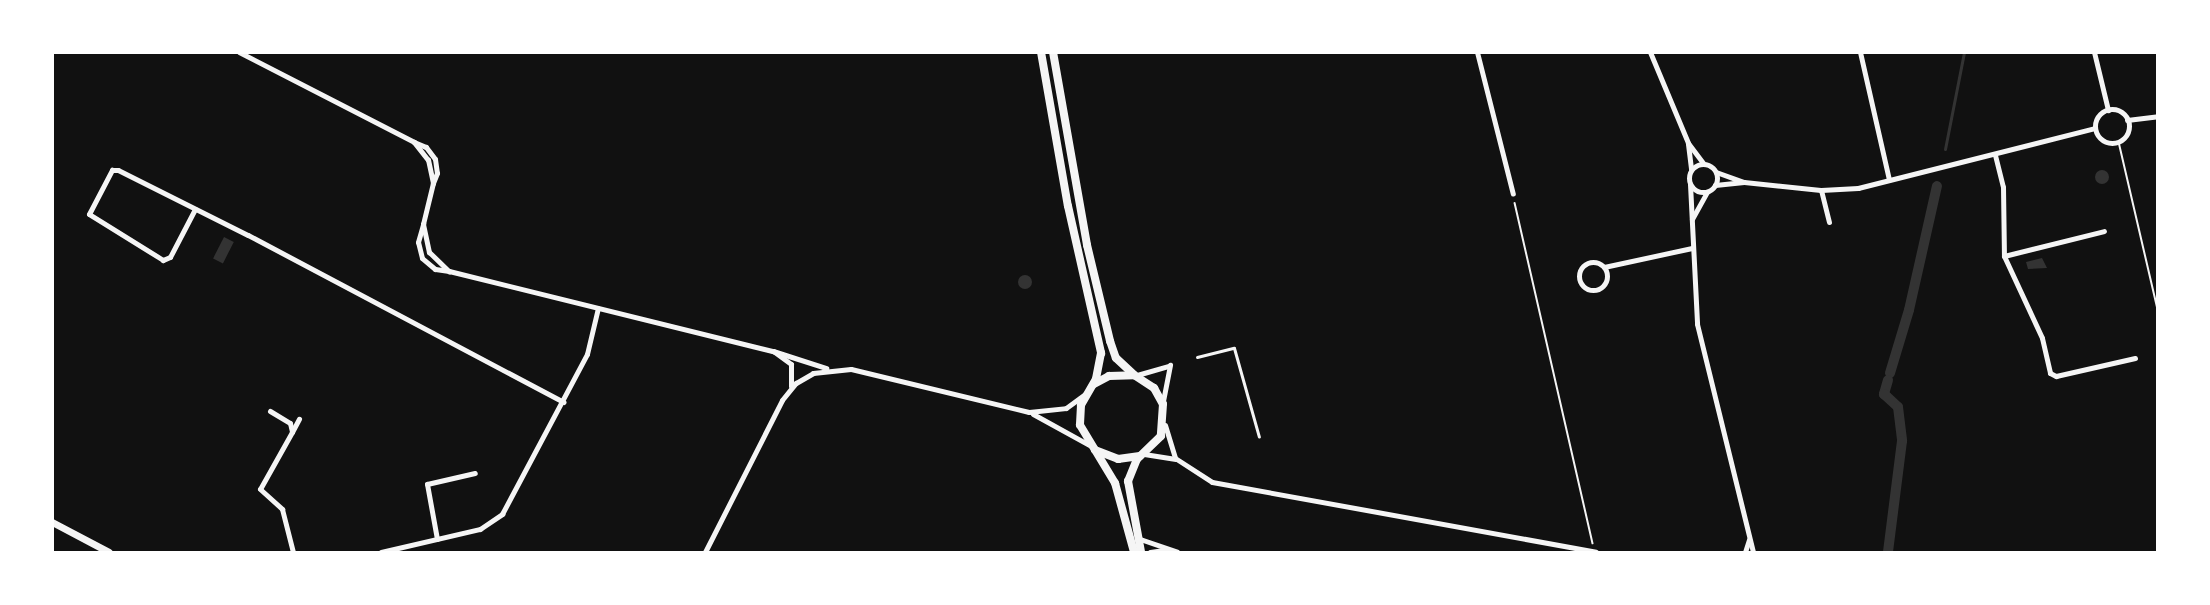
<!DOCTYPE html>
<html>
<head>
<meta charset="utf-8">
<style>
	body { margin:0 }
	#map { position:relative; width:2210px; height:605px; overflow:hidden; background:#111; font-family:Lora,serif }
	div>[style] { position:absolute }
	[style*='--x'] { left:calc(var(--x)*1px); top:calc(var(--y)*1px); width:calc(var(--w)*1px); rotate:calc(var(--a)*1deg) }
	.water>* { inset:0; background:#333; transform-origin:0 0 }
	.round { border-radius:50% }
	.stream>* { height:3px; margin:-1.5px; padding:0 1.5px; transform-origin:1.5px; border-radius:1.5px; background:#333 }
	.canal>* { height:10px; margin:-5px; padding:0 5px; transform-origin:5px; border-radius:5px; background:#333 }
	.path>* { height:1.5px; margin:-0.75px; padding:0 0.75px; transform-origin:0.75px; border-radius:0.75px; background:#f5f5f5 }
	.service>* { height:3px; margin:-1.5px; padding:0 1.5px; transform-origin:1.5px; border-radius:1.5px; background:#f5f5f5 }
	.minor>* { height:5px; margin:-2.5px; padding:0 2.5px; transform-origin:2.5px; border-radius:2.5px; background:#f5f5f5 }
	.minor>.ring { margin:-2.5px; padding:0; box-sizing:content-box; background:none; border:5px solid #f5f5f5; border-radius:50% }
	.tertiary>* { height:7px; margin:-3.5px; padding:0 3.5px; transform-origin:3.5px; border-radius:3.5px; background:#f5f5f5 }
	.secondary>* { height:8px; margin:-4px; padding:0 4px; transform-origin:4px; border-radius:4px; background:#f5f5f5 }
	span { translate:-50% -50%; white-space:nowrap; text-align:center; line-height:1.15; -webkit-text-stroke:4.5px #fff; paint-order:stroke }
	.frame { position:absolute; inset:0; border:54px solid #fff; pointer-events:none }
</style>
</head>
<body>
<div id="map">
	<div class="water">
		<i class="round" style="left:2095px;top:170px;width:14px;height:14px"></i>
		<i style="left:224px;top:237px;width:11px;height:24px;rotate:27deg"></i>
		<i style="clip-path:polygon(2042px 258px,2047px 268px,2028px 269px,2026px 262px)"></i>
		<i class="round" style="left:1018px;top:275px;width:14px;height:14px"></i>
	</div>
	<div class="stream">
		<i style="--x:1945;--y:149;--w:99;--a:-78.9"></i>
	</div>
	<div class="canal">
		<i style="--x:1890;--y:373;--w:66;--a:-73.2"></i>
		<i style="--x:1909;--y:310;--w:127;--a:-77.3"></i>
		<i style="--x:1888;--y:380;--w:15;--a:106"></i>
		<i style="--x:1884;--y:394;--w:19;--a:43"></i>
		<i style="--x:1898;--y:407;--w:34;--a:83"></i>
		<i style="--x:1902;--y:441;--w:112;--a:97.2"></i>
	</div>
	<div class="path">
		<i style="--x:2119;--y:142;--w:172;--a:76.9"></i>
		<i style="--x:1515;--y:203;--w:349;--a:77.1"></i>
	</div>
	<div class="service">
		<i style="--x:1197;--y:357;--w:38;--a:-14"></i>
		<i style="--x:1234;--y:348;--w:92;--a:74.3"></i>
	</div>
	<div class="minor">
		<i style="--x:239;--y:52;--w:197;--a:27.2"></i>
		<i style="--x:1477;--y:52;--w:146;--a:75.8"></i>
		<i style="--x:1650;--y:52;--w:99;--a:67.3"></i>
		<i style="--x:1688;--y:143;--w:25;--a:53"></i>
		<i style="--x:1860;--y:52;--w:131;--a:77.2"></i>
		<i style="--x:2094;--y:52;--w:60;--a:76.4"></i>
		<i class="ring" style="left:2095px;top:109px;width:29px;height:29px"></i>
		<i style="--x:2127;--y:120;--w:31;--a:-7"></i>
		<i style="--x:414;--y:142;--w:13;--a:23"></i>
		<i style="--x:426;--y:147;--w:15;--a:53"></i>
		<i style="--x:435;--y:159;--w:14;--a:82"></i>
		<i style="--x:437;--y:173;--w:11;--a:112"></i>
		<i style="--x:433;--y:183;--w:24;--a:-102"></i>
		<i style="--x:428;--y:160;--w:23;--a:-128"></i>
		<i style="--x:1688;--y:144;--w:26;--a:83"></i>
		<i style="--x:1995;--y:155;--w:33;--a:76"></i>
		<i style="--x:2003;--y:187;--w:69;--a:89.2"></i>
		<i style="--x:2004;--y:256;--w:90;--a:65.1"></i>
		<i style="--x:2042;--y:338;--w:36;--a:77"></i>
		<i style="--x:2050;--y:373;--w:7;--a:27"></i>
		<i style="--x:2056;--y:376;--w:81;--a:-12.8"></i>
		<i class="ring" style="left:1689px;top:164px;width:23px;height:23px"></i>
		<i style="--x:1716;--y:172;--w:29;--a:20"></i>
		<i style="--x:1690;--y:184;--w:140;--a:87.1"></i>
		<i style="--x:1697;--y:324;--w:235;--a:76.2"></i>
		<i style="--x:1715;--y:185;--w:29;--a:-6"></i>
		<i style="--x:1744;--y:182;--w:77;--a:5.9"></i>
		<i style="--x:1821;--y:190;--w:37;--a:-3"></i>
		<i style="--x:1858;--y:188;--w:244;--a:-14.2"></i>
		<i style="--x:1821;--y:190;--w:33;--a:76"></i>
		<i style="--x:195;--y:209;--w:54;--a:117.5"></i>
		<i style="--x:170;--y:257;--w:8;--a:157"></i>
		<i style="--x:163;--y:260;--w:87;--a:-148.1"></i>
		<i style="--x:89;--y:214;--w:50;--a:-62.4"></i>
		<i style="--x:112;--y:170;--w:6;--a:0"></i>
		<i style="--x:118;--y:170;--w:145;--a:26.6"></i>
		<i style="--x:248;--y:235;--w:357;--a:27.9"></i>
		<i style="--x:1692;--y:219;--w:31;--a:-61"></i>
		<i style="--x:423;--y:224;--w:29;--a:78"></i>
		<i style="--x:429;--y:252;--w:28;--a:44"></i>
		<i style="--x:449;--y:271;--w:14;--a:-172"></i>
		<i style="--x:435;--y:269;--w:17;--a:-140"></i>
		<i style="--x:422;--y:258;--w:16;--a:-104"></i>
		<i style="--x:418;--y:242;--w:19;--a:-74"></i>
		<i style="--x:423;--y:224;--w:42;--a:-76.3"></i>
		<i style="--x:2004;--y:256;--w:103;--a:-14"></i>
		<i class="ring" style="left:1579px;top:262px;width:23px;height:23px"></i>
		<i style="--x:1604;--y:267;--w:90;--a:-12.2"></i>
		<i style="--x:449;--y:271;--w:334;--a:13.9"></i>
		<i style="--x:1137;--y:375;--w:33;--a:-16"></i>
		<i style="--x:791;--y:386;--w:22;--a:-90"></i>
		<i style="--x:791;--y:364;--w:22;--a:-144"></i>
		<i style="--x:773;--y:351;--w:56;--a:17.8"></i>
		<i style="--x:1163;--y:401;--w:37;--a:-79"></i>
		<i style="--x:270;--y:411;--w:23;--a:31"></i>
		<i style="--x:290;--y:423;--w:9;--a:77"></i>
		<i style="--x:292;--y:432;--w:65;--a:119.3"></i>
		<i style="--x:260;--y:489;--w:30;--a:42"></i>
		<i style="--x:282;--y:509;--w:44;--a:75.7"></i>
		<i style="--x:1033;--y:414;--w:66;--a:28.9"></i>
		<i style="--x:1165;--y:425;--w:34;--a:73"></i>
		<i style="--x:1175;--y:458;--w:44;--a:33"></i>
		<i style="--x:1212;--y:482;--w:390;--a:10.3"></i>
		<i style="--x:292;--y:432;--w:15;--a:-62"></i>
		<i style="--x:1144;--y:454;--w:32;--a:9"></i>
		<i style="--x:437;--y:539;--w:56;--a:-100.3"></i>
		<i style="--x:427;--y:484;--w:49;--a:-12.9"></i>
		<i style="--x:1140;--y:539;--w:39;--a:19"></i>
		<i style="--x:381;--y:552;--w:102;--a:-13.1"></i>
		<i style="--x:480;--y:529;--w:27;--a:-34"></i>
		<i style="--x:502;--y:514;--w:181;--a:-62"></i>
		<i style="--x:587;--y:354;--w:47;--a:-76.6"></i>
		<i style="--x:705;--y:552;--w:170;--a:-63.1"></i>
		<i style="--x:782;--y:400;--w:22;--a:-51"></i>
		<i style="--x:796;--y:383;--w:20;--a:-30"></i>
		<i style="--x:813;--y:373;--w:38;--a:-6"></i>
		<i style="--x:851;--y:369;--w:183;--a:13.6"></i>
		<i style="--x:1029;--y:412;--w:37;--a:-6"></i>
		<i style="--x:1066;--y:408;--w:24;--a:-36"></i>
		<i style="--x:1150;--y:552;--w:14;--a:-8"></i>
		<i style="--x:1745;--y:552;--w:13;--a:-72"></i>
	</div>
	<div class="tertiary">
		<i style="--x:52;--y:522;--w:64;--a:27.8"></i>
	</div>
	<div class="secondary">
		<i style="--x:1041;--y:52;--w:156;--a:80.1"></i>
		<i style="--x:1068;--y:206;--w:151;--a:77.3"></i>
		<i style="--x:1101;--y:353;--w:26;--a:101"></i>
		<i style="--x:1096;--y:379;--w:30;--a:120"></i>
		<i style="--x:1081;--y:405;--w:20;--a:93"></i>
		<i style="--x:1080;--y:425;--w:68;--a:58.9"></i>
		<i style="--x:1115;--y:483;--w:72;--a:74.6"></i>
		<i style="--x:1053;--y:52;--w:196;--a:80"></i>
		<i style="--x:1087;--y:245;--w:99;--a:76.5"></i>
		<i style="--x:1110;--y:341;--w:18;--a:71"></i>
		<i style="--x:1116;--y:358;--w:25;--a:43"></i>
		<i style="--x:1094;--y:384;--w:17;--a:-28"></i>
		<i style="--x:1109;--y:376;--w:25;--a:-2"></i>
		<i style="--x:1134;--y:375;--w:24;--a:33"></i>
		<i style="--x:1154;--y:388;--w:18;--a:61"></i>
		<i style="--x:1163;--y:404;--w:32;--a:94"></i>
		<i style="--x:1161;--y:436;--w:33;--a:136"></i>
		<i style="--x:1137;--y:459;--w:24;--a:112"></i>
		<i style="--x:1128;--y:481;--w:72;--a:79.6"></i>
		<i style="--x:1095;--y:450;--w:25;--a:21"></i>
		<i style="--x:1118;--y:459;--w:22;--a:-8"></i>
	</div>
	<div class="frame"></div>
</div>
</body>
</html>
